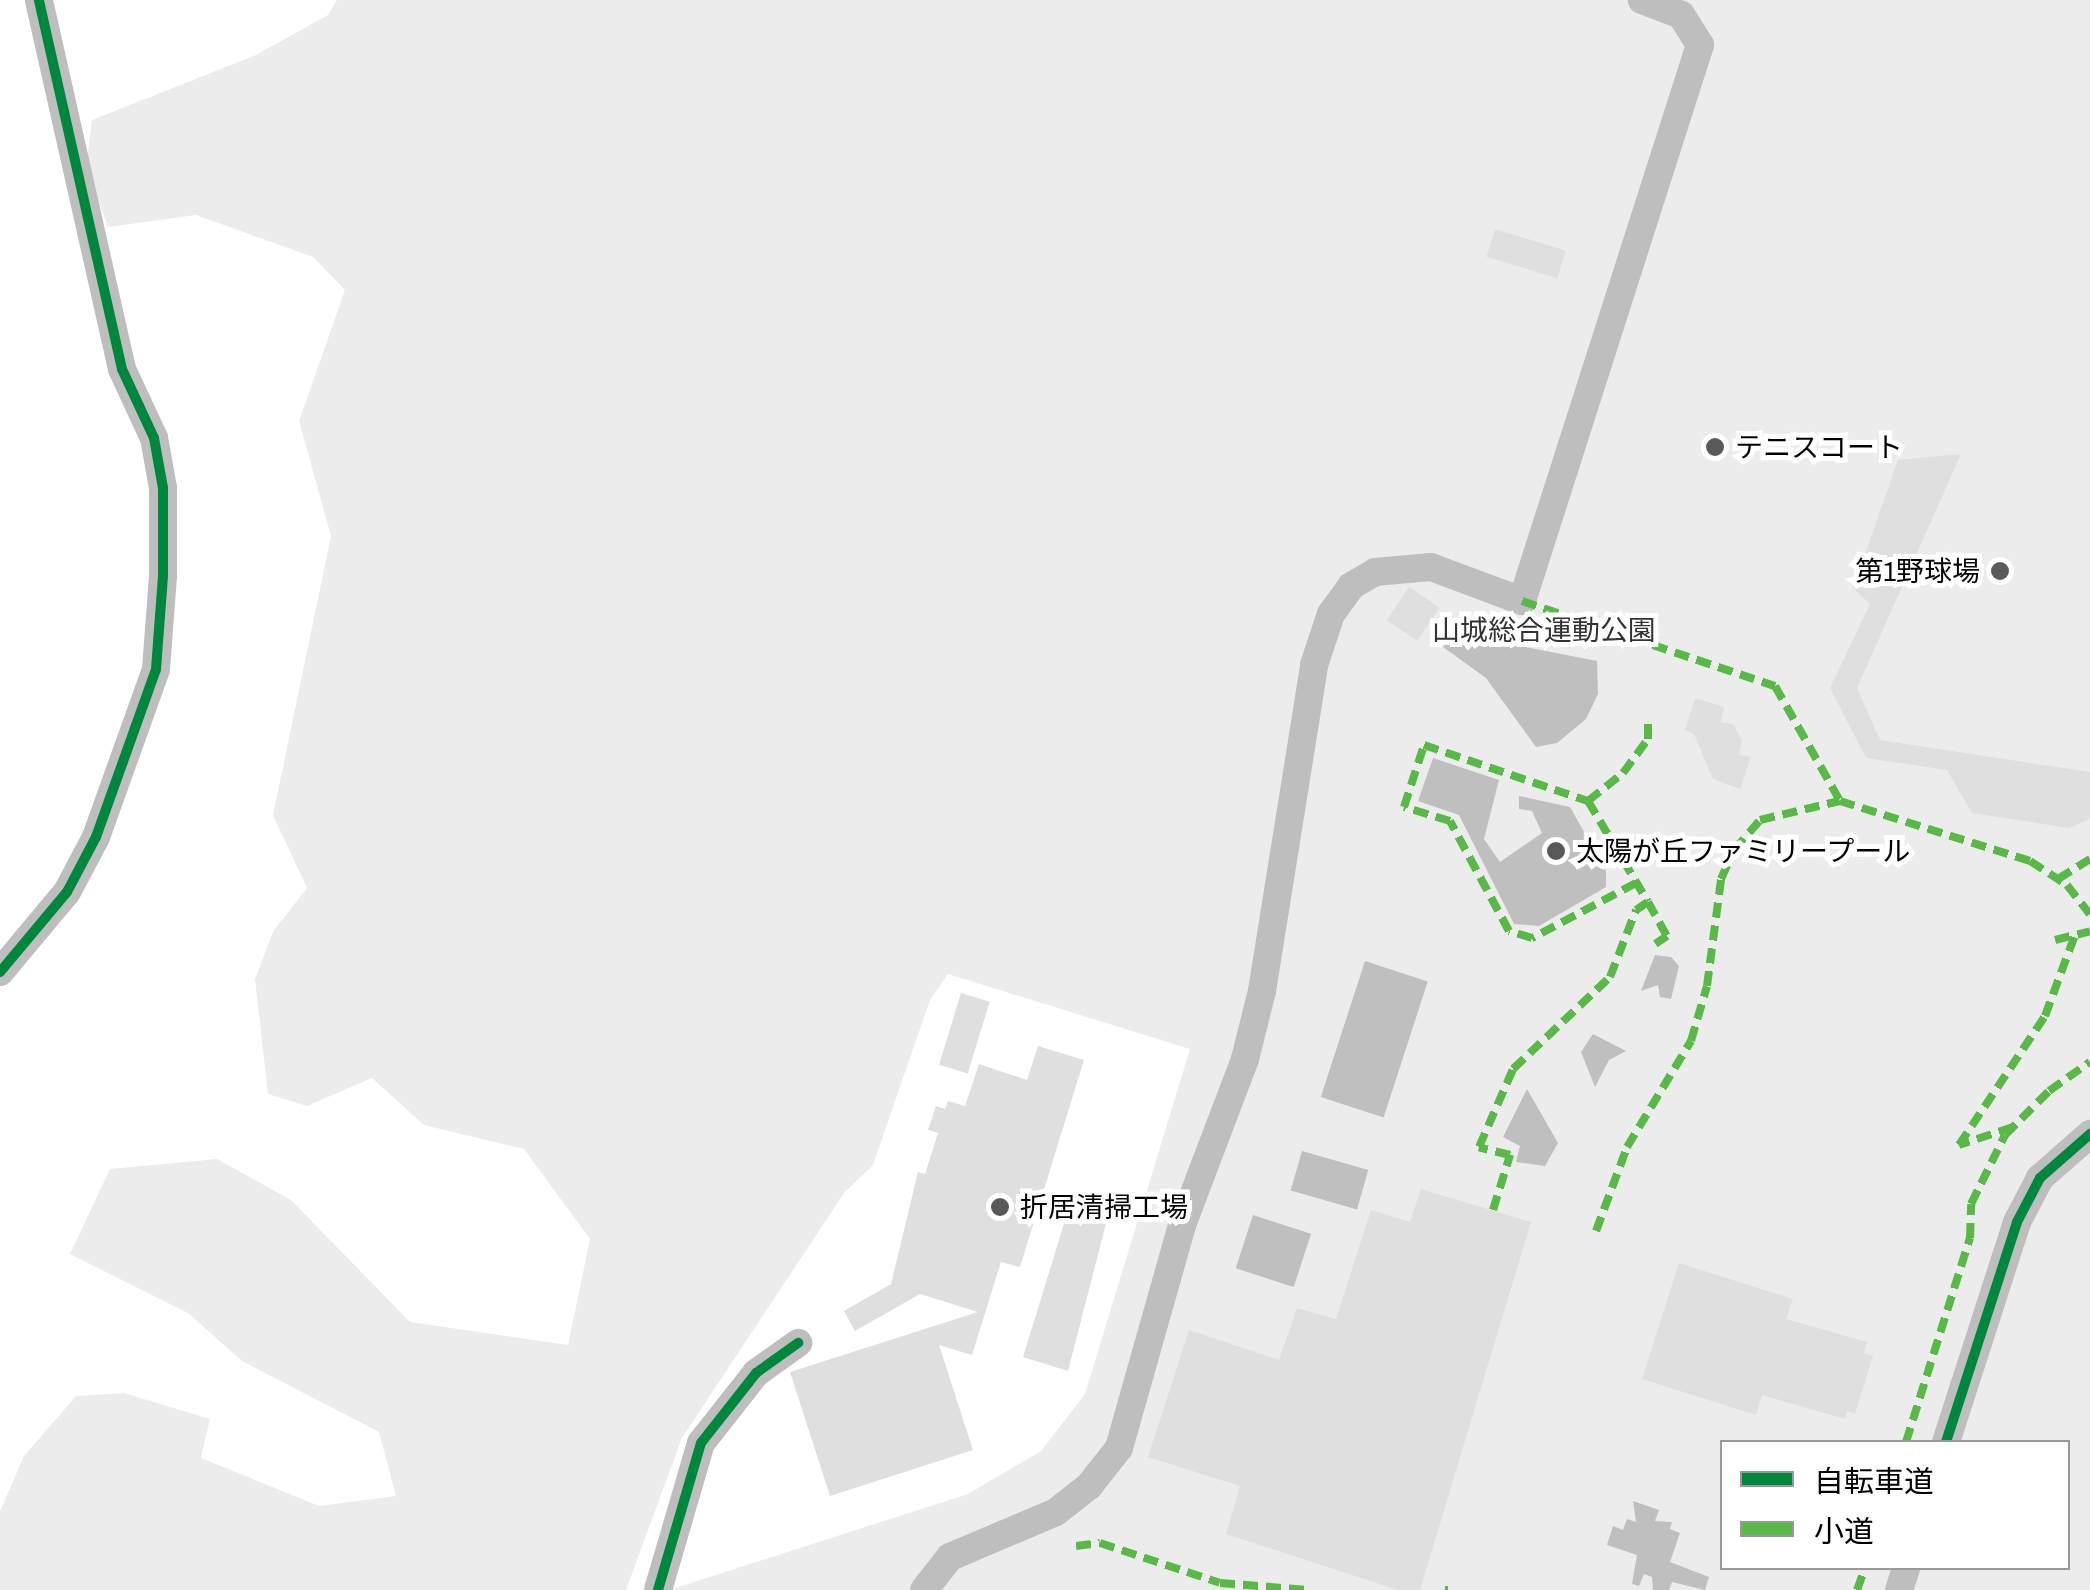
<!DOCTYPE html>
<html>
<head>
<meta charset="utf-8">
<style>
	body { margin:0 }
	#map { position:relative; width:2090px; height:1590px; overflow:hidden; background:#fff; font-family:"Archivo Narrow","Noto Sans JP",sans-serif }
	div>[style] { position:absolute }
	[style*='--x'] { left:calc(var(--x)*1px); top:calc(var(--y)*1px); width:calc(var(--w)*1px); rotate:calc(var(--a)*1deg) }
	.green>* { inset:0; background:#ececec }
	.water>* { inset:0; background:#bfbfbf; transform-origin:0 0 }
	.building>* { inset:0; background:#dfdfdf; transform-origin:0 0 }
	.minor>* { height:28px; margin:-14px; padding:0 14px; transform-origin:14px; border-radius:14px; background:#bebebe }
	.quiet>* { height:8px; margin-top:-4px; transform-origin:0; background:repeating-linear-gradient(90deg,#58b947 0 15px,transparent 0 23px) }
	.cycleway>* { height:10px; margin:-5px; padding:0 5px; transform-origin:5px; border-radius:5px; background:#00873e }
	.dots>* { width:28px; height:28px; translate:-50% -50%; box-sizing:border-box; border:5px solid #fff; border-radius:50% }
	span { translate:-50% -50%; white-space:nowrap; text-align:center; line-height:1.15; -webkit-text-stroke:10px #fff; paint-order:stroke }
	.poi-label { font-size:28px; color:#000 }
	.left { translate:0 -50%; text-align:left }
	.right { translate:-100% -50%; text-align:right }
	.park-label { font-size:28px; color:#333 }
	.legend { position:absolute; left:1720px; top:1440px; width:350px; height:130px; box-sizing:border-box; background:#fff; border:2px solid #999; margin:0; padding:12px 18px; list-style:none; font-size:30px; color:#000 }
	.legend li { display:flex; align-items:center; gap:20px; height:50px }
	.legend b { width:50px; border:2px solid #999 }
</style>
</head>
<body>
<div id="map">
	<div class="green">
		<i style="clip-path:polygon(evenodd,337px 0,2090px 0,2090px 1590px,669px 1590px,968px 1494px,1041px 1451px,1085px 1394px,1190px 1049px,948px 974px,930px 1000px,873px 1165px,844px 1193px,682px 1438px,626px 1590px,0 1590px,0 1511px,24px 1456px,76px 1396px,124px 1393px,210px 1419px,201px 1458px,319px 1506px,396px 1496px,379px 1432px,242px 1361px,188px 1313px,70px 1254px,110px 1169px,217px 1159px,291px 1200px,410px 1322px,568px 1345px,590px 1239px,524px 1149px,424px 1125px,372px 1078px,307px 1106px,268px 1094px,255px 979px,274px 930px,307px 888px,273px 815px,331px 536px,299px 421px,345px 290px,313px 257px,196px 215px,108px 227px,86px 168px,92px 120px,256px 55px,328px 15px,337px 0,1722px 1442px,2068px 1442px,2068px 1568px,1722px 1568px,1722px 1442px)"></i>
	</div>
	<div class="water">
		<i style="clip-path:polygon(1460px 621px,1495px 641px,1597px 661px,1598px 694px,1586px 719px,1557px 743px,1536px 747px,1486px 678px,1443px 647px)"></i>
		<i style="clip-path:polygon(1433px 758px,1499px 780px,1484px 839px,1500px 862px,1542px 833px,1532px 811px,1519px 809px,1519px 796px,1570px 807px,1606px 871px,1606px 887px,1539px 926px,1514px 924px,1459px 815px,1418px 801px)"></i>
		<i style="clip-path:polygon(1655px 955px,1671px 957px,1679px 966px,1671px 999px,1660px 997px,1658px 985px,1641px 991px)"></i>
		<i style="left:1365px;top:961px;width:66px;height:143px;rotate:18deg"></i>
		<i style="clip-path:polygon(1593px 1034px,1626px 1051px,1609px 1060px,1595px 1087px,1581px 1052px)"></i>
		<i style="clip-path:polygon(1527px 1089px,1558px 1143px,1545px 1166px,1516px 1162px,1520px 1146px,1503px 1137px)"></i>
		<i style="left:1302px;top:1151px;width:69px;height:41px;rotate:16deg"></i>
		<i style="left:1253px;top:1215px;width:61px;height:56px;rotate:18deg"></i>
		<i style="clip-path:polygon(1633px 1501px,1659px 1510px,1655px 1521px,1672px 1522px,1670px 1529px,1680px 1533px,1670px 1562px,1709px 1577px,1705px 1590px,1672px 1582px,1669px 1590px,1653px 1590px,1652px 1577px,1644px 1574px,1639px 1586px,1632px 1584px,1637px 1555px,1607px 1545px,1613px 1526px,1623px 1530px,1627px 1519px,1636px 1522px)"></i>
	</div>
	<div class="building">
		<i style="left:1495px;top:229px;width:74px;height:29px;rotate:17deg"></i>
		<i style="clip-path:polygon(1961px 454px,1857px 688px,1880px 740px,2090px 772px,2090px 819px,2069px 828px,1972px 813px,1947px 770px,1866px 758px,1830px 688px,1870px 604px,1853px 588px,1898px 460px)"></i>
		<i style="left:1409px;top:587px;width:37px;height:40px;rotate:34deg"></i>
		<i style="clip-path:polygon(1695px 698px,1724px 707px,1721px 722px,1733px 724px,1742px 740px,1739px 755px,1751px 757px,1740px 789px,1713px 779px,1694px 734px,1685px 730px)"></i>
		<i style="left:961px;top:993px;width:30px;height:75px;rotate:17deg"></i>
		<i style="clip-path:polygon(1038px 1046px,1084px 1060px,1020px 1267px,1001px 1262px,972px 1355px,939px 1345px,973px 1450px,830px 1496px,790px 1372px,978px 1312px,920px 1294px,855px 1331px,844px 1311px,891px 1284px,918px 1172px,925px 1174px,938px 1133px,928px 1130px,936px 1106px,945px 1109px,948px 1101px,965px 1106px,979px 1064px,1027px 1080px)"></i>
		<i style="clip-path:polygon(1421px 1189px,1531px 1222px,1420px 1590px,1398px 1590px,1226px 1534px,1240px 1486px,1148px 1457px,1189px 1330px,1279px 1360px,1297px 1308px,1336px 1319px,1371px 1210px,1410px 1222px)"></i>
		<i style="clip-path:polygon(1071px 1201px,1109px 1212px,1068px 1371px,1023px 1357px)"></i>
		<i style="clip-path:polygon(1679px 1263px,1793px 1299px,1786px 1319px,1867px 1342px,1864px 1353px,1873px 1356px,1855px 1414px,1847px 1411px,1845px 1419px,1762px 1395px,1756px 1415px,1642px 1379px)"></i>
	</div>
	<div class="minor">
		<i style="--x:0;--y:972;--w:104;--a:-50.1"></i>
		<i style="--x:67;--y:892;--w:62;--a:-62.2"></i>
		<i style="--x:96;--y:837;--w:178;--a:-70.3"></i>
		<i style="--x:156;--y:669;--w:94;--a:-85.7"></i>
		<i style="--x:163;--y:575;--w:87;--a:-90"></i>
		<i style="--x:163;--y:488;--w:51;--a:-100.2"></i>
		<i style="--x:154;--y:438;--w:76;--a:-114.9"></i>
		<i style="--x:122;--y:369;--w:378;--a:-102.7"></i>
		<i style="--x:1946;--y:1442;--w:231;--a:-72.1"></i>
		<i style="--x:2017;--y:1222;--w:50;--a:-62.4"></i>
		<i style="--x:2040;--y:1178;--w:67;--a:-41.3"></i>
		<i style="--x:658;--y:1590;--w:153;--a:-73.7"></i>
		<i style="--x:701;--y:1443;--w:89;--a:-51.8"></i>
		<i style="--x:756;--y:1373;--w:52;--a:-35.5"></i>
		<i style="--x:924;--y:1590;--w:42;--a:-51.8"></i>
		<i style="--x:950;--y:1557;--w:115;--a:-23"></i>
		<i style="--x:1056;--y:1512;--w:42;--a:-38.2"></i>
		<i style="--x:1089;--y:1486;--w:48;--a:-51.7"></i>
		<i style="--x:1119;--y:1448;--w:232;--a:-74.2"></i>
		<i style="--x:1182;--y:1225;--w:178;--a:-69.2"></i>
		<i style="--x:1245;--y:1059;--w:70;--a:-76"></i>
		<i style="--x:1262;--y:991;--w:330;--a:-80.9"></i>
		<i style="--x:1314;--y:665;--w:54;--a:-71.6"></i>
		<i style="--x:1331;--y:614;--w:34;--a:-54"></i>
		<i style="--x:1351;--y:586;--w:28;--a:-30"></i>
		<i style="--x:1375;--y:572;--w:56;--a:-5.1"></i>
		<i style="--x:1431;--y:567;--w:97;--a:20.5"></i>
		<i style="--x:1522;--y:601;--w:584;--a:-72.25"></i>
		<i style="--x:1700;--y:45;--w:36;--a:-122"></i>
		<i style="--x:1681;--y:15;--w:42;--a:-159"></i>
		<i style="--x:1899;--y:1590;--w:23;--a:-72"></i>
	</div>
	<div class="quiet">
		<i style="--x:1522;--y:601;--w:267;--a:18.6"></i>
		<i style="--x:1775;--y:686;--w:132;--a:60.5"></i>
		<i style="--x:1840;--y:801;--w:199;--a:17.5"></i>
		<i style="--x:2030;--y:861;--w:44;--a:33"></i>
		<i style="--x:2067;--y:885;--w:37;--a:52"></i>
		<i style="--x:1588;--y:801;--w:45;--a:-38.7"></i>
		<i style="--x:1623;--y:773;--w:42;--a:-53.7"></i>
		<i style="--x:1648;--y:739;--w:20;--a:-90"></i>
		<i style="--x:2058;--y:879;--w:38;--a:-32"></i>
		<i style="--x:1636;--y:883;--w:118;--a:152.1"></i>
		<i style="--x:1532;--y:938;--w:24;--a:-163"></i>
		<i style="--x:1509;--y:931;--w:125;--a:-118.2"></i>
		<i style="--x:1450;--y:821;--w:48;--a:-163.1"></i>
		<i style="--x:1404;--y:807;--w:65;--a:-72.1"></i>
		<i style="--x:1424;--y:745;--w:173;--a:18.9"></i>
		<i style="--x:1588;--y:801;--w:117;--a:59.3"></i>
		<i style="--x:2055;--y:940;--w:36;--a:-14"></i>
		<i style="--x:2013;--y:1127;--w:57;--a:161.6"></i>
		<i style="--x:1959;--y:1145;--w:155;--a:-56.3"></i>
		<i style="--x:2045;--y:1016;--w:86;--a:-69.7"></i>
		<i style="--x:1493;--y:1210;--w:58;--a:-72.8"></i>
		<i style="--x:1510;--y:1155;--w:32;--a:-166"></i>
		<i style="--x:1479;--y:1147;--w:85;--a:-66.4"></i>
		<i style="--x:1513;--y:1069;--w:134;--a:-43.5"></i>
		<i style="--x:1610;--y:977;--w:72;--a:-68.8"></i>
		<i style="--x:1636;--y:910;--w:14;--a:-34"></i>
		<i style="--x:1648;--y:902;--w:39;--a:61"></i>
		<i style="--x:1667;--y:936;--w:14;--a:146"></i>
		<i style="--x:1596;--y:1231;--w:90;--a:-69.7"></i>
		<i style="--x:1627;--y:1147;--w:124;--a:-58.9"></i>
		<i style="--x:1691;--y:1041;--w:57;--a:-73.8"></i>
		<i style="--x:1707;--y:986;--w:108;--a:-82.5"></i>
		<i style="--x:1721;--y:879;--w:32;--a:-66"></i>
		<i style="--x:1734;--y:850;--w:40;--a:-49"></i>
		<i style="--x:1760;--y:820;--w:82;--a:-13.4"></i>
		<i style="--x:1906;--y:1442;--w:214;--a:-72.6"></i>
		<i style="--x:1970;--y:1238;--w:34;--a:-88"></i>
		<i style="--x:1971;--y:1204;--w:77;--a:-63.8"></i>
		<i style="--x:2005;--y:1135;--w:62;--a:-45"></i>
		<i style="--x:2049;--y:1091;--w:50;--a:-35.3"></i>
		<i style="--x:1076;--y:1546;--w:24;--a:-7"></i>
		<i style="--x:1100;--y:1543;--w:126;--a:18.4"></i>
		<i style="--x:1220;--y:1583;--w:89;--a:4.5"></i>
		<i style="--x:1445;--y:1590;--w:3;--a:0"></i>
		<i style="--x:1857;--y:1590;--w:23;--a:-70"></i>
	</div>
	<div class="cycleway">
		<i style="--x:0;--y:972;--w:104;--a:-50.1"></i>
		<i style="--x:67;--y:892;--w:62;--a:-62.2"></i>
		<i style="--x:96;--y:837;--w:178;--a:-70.3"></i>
		<i style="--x:156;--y:669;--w:94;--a:-85.7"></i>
		<i style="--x:163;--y:575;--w:87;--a:-90"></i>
		<i style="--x:163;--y:488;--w:51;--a:-100.2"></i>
		<i style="--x:154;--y:438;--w:76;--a:-114.9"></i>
		<i style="--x:122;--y:369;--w:378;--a:-102.7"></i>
		<i style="--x:1946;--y:1442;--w:231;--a:-72.1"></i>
		<i style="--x:2017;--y:1222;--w:50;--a:-62.4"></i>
		<i style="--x:2040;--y:1178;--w:67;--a:-41.3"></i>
		<i style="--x:658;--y:1590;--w:153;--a:-73.7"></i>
		<i style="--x:701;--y:1443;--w:89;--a:-51.8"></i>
		<i style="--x:756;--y:1373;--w:52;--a:-35.5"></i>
	</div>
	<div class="dots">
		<i style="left:1715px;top:447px;background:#595959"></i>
		<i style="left:2000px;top:571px;background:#595959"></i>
		<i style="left:1556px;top:851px;background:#595959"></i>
		<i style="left:1000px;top:1207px;background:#595959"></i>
	</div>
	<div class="poi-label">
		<span class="left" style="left:1735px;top:447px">テニスコート</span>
		<span class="right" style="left:1980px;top:571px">第1野球場</span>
		<span class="left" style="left:1576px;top:851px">太陽が丘ファミリープール</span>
		<span class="left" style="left:1020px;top:1207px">折居清掃工場</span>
	</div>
	<div class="park-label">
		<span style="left:1544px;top:630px">山城総合運動公園</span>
	</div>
	<ul class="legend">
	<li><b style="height:12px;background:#00873e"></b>自転車道</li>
	<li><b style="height:12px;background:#58b947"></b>小道</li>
	</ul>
</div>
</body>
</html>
